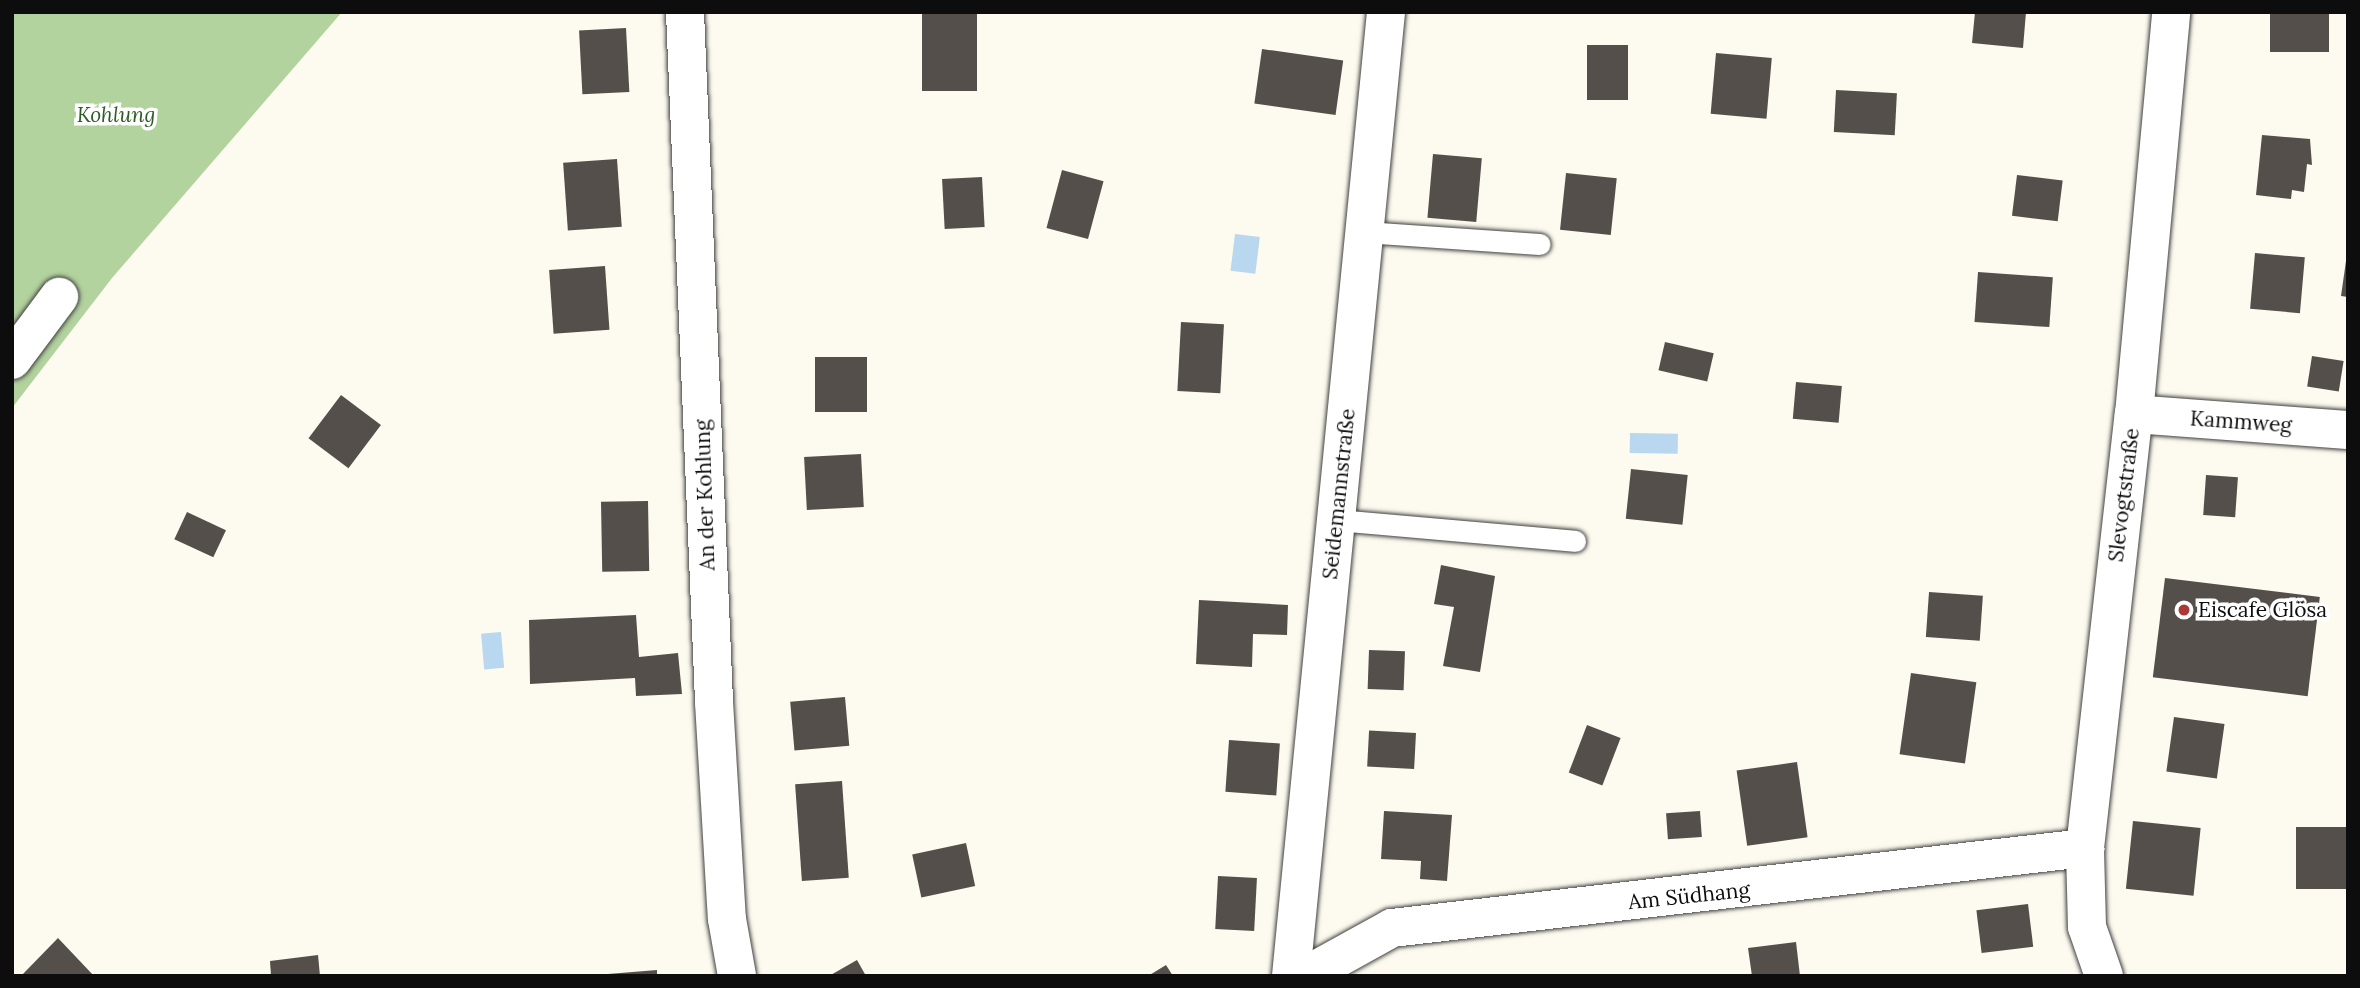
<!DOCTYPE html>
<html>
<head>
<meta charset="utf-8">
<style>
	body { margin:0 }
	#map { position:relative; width:2360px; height:988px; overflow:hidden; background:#fdfbef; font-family:Lora,serif }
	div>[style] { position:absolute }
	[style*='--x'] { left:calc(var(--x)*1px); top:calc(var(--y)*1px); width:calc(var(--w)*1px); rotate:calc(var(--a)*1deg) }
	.forest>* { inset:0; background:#b2d29e }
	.water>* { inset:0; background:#b9d7ee; transform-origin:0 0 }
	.building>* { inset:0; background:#544f4b; transform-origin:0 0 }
	.roads { filter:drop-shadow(0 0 2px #404040) drop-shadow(0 0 2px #404040) }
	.service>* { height:21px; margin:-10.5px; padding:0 10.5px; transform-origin:10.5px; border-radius:10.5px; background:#fff }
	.minor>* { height:38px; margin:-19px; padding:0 19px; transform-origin:19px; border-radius:19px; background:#fff }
	.tertiary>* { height:38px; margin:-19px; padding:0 19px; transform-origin:19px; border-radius:19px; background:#fff }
	.dots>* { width:19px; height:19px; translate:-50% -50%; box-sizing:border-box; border:4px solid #fff; border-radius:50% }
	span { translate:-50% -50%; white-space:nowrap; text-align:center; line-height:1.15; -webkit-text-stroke:7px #fff; paint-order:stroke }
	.park-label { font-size:21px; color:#2d5c25; font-style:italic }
	.street-label { font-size:21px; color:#0d0d0d }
	.poi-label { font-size:21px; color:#0d0d0d }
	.left { translate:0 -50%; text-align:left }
	.frame { position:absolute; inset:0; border:14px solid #0d0d0d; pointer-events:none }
</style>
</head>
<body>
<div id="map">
	<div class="forest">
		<i style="clip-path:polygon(12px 12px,342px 12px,112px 278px,12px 408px)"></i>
	</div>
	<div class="water">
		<i style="left:1235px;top:234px;width:25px;height:37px;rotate:7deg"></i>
		<i style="left:1630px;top:433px;width:48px;height:20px;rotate:1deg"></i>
		<i style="left:501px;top:632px;width:36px;height:20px;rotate:85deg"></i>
	</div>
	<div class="building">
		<i style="left:922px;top:12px;width:55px;height:79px"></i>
		<i style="clip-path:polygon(1975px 12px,2026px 12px,2023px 48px,1972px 43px)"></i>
		<i style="left:2270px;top:12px;width:59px;height:40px"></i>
		<i style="left:626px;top:28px;width:64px;height:47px;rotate:87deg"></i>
		<i style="left:1587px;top:45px;width:41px;height:55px"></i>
		<i style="left:1262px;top:49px;width:82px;height:55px;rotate:8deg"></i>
		<i style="left:1716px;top:53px;width:56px;height:61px;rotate:5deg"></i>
		<i style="left:1836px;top:90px;width:61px;height:42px;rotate:3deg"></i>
		<i style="clip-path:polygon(2262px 135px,2310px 139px,2312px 165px,2307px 164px,2304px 192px,2292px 190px,2291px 199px,2256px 195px)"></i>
		<i style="left:1433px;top:154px;width:49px;height:64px;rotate:5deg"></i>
		<i style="left:617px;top:159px;width:68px;height:54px;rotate:86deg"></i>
		<i style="left:1062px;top:170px;width:43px;height:60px;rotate:15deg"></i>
		<i style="left:1566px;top:173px;width:51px;height:57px;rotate:6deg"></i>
		<i style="left:2017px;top:175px;width:46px;height:41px;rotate:7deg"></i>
		<i style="left:982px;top:177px;width:50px;height:40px;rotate:87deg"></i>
		<i style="left:2255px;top:253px;width:50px;height:56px;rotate:5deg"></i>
		<i style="clip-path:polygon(2346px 261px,2348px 261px,2348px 297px,2341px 296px)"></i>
		<i style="left:605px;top:266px;width:64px;height:56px;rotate:86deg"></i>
		<i style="left:1978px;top:272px;width:75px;height:50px;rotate:4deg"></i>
		<i style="left:1181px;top:322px;width:43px;height:69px;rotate:3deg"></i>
		<i style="left:1665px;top:342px;width:50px;height:29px;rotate:13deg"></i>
		<i style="left:2312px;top:356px;width:32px;height:31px;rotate:9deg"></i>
		<i style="left:815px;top:357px;width:52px;height:55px"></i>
		<i style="left:1796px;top:382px;width:46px;height:37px;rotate:5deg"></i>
		<i style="left:341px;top:395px;width:50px;height:54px;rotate:37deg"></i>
		<i style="left:861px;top:454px;width:53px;height:57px;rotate:87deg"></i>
		<i style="left:1631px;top:469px;width:57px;height:50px;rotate:6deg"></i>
		<i style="left:2206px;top:475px;width:32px;height:40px;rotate:4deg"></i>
		<i style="left:648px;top:501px;width:70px;height:47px;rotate:89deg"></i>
		<i style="left:187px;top:512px;width:43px;height:30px;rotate:25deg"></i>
		<i style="clip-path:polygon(1441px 565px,1495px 576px,1480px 672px,1443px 666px,1454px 607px,1434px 604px)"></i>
		<i style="left:2165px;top:578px;width:156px;height:100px;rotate:7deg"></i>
		<i style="left:1929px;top:592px;width:54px;height:45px;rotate:4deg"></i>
		<i style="clip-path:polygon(1199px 600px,1288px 605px,1287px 635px,1253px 634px,1252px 667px,1196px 664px)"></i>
		<i style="clip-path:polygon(636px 615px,639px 657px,678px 653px,682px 694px,636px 696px,635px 678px,530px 684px,529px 620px)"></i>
		<i style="left:1369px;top:650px;width:36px;height:39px;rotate:2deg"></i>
		<i style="left:1911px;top:673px;width:66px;height:82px;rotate:8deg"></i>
		<i style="left:845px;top:697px;width:49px;height:55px;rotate:85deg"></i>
		<i style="left:2174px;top:717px;width:51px;height:55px;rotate:8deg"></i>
		<i style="left:1587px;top:725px;width:36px;height:51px;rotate:21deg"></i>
		<i style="left:1416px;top:733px;width:36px;height:47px;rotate:93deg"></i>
		<i style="left:1229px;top:740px;width:51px;height:52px;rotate:4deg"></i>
		<i style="left:1797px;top:762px;width:76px;height:61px;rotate:82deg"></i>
		<i style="left:842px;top:781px;width:97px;height:47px;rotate:86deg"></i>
		<i style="clip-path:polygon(1384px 811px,1452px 815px,1447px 881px,1420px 879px,1421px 861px,1381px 859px)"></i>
		<i style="left:1700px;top:811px;width:26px;height:34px;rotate:86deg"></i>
		<i style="left:2133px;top:821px;width:68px;height:68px;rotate:6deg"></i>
		<i style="left:2348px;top:827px;width:62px;height:52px;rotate:90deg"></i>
		<i style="left:966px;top:843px;width:44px;height:55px;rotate:78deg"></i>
		<i style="left:1218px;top:876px;width:39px;height:53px;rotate:3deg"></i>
		<i style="left:2028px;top:904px;width:43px;height:52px;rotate:83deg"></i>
		<i style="clip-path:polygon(58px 938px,94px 976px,21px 976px)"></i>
		<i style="clip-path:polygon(1796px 942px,1800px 976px,1752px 976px,1748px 948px)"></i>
		<i style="clip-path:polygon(318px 955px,320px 976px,271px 976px,270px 961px)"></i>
		<i style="clip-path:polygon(857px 960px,866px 976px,829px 976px)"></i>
		<i style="clip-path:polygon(1166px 965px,1173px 976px,1148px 976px)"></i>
		<i style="clip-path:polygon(657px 970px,657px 976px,608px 976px,608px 974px)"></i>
	</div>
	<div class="roads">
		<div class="service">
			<i style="--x:1364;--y:232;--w:176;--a:3.9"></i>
			<i style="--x:1336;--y:520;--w:240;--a:5"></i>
		</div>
		<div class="minor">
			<i style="--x:685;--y:12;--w:691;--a:87.59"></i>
			<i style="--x:714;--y:702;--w:217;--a:86.6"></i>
			<i style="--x:727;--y:919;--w:58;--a:80"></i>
			<i style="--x:12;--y:360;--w:79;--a:-53.3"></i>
			<i style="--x:2134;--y:414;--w:215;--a:4.3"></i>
			<i style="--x:1291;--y:976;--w:969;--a:-84.37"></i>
			<i style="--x:1305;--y:976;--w:99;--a:-28.9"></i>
			<i style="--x:1392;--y:928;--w:698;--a:-6.59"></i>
		</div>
		<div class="tertiary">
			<i style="--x:2104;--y:976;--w:52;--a:-109.1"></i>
			<i style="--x:2087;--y:927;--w:79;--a:-91.5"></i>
			<i style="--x:2085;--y:848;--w:437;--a:-83.6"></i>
			<i style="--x:2134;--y:414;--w:404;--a:-84.7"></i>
		</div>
	</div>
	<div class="dots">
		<i style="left:2184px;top:610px;background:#ab3936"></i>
	</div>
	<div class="park-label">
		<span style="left:116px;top:115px">Kohlung</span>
	</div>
	<div class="street-label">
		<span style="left:2241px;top:422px;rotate:4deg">Kammweg</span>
		<span style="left:1339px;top:494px;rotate:-84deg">Seidemannstraße</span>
		<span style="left:705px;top:495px;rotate:-92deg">An der Kohlung</span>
		<span style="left:2124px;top:495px;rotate:-83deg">Slevogtstraße</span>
		<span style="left:1689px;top:896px;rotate:-6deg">Am Südhang</span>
	</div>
	<div class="poi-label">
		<span class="left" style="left:2198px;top:610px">Eiscafe Glösa</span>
	</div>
	<div class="frame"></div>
</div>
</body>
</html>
